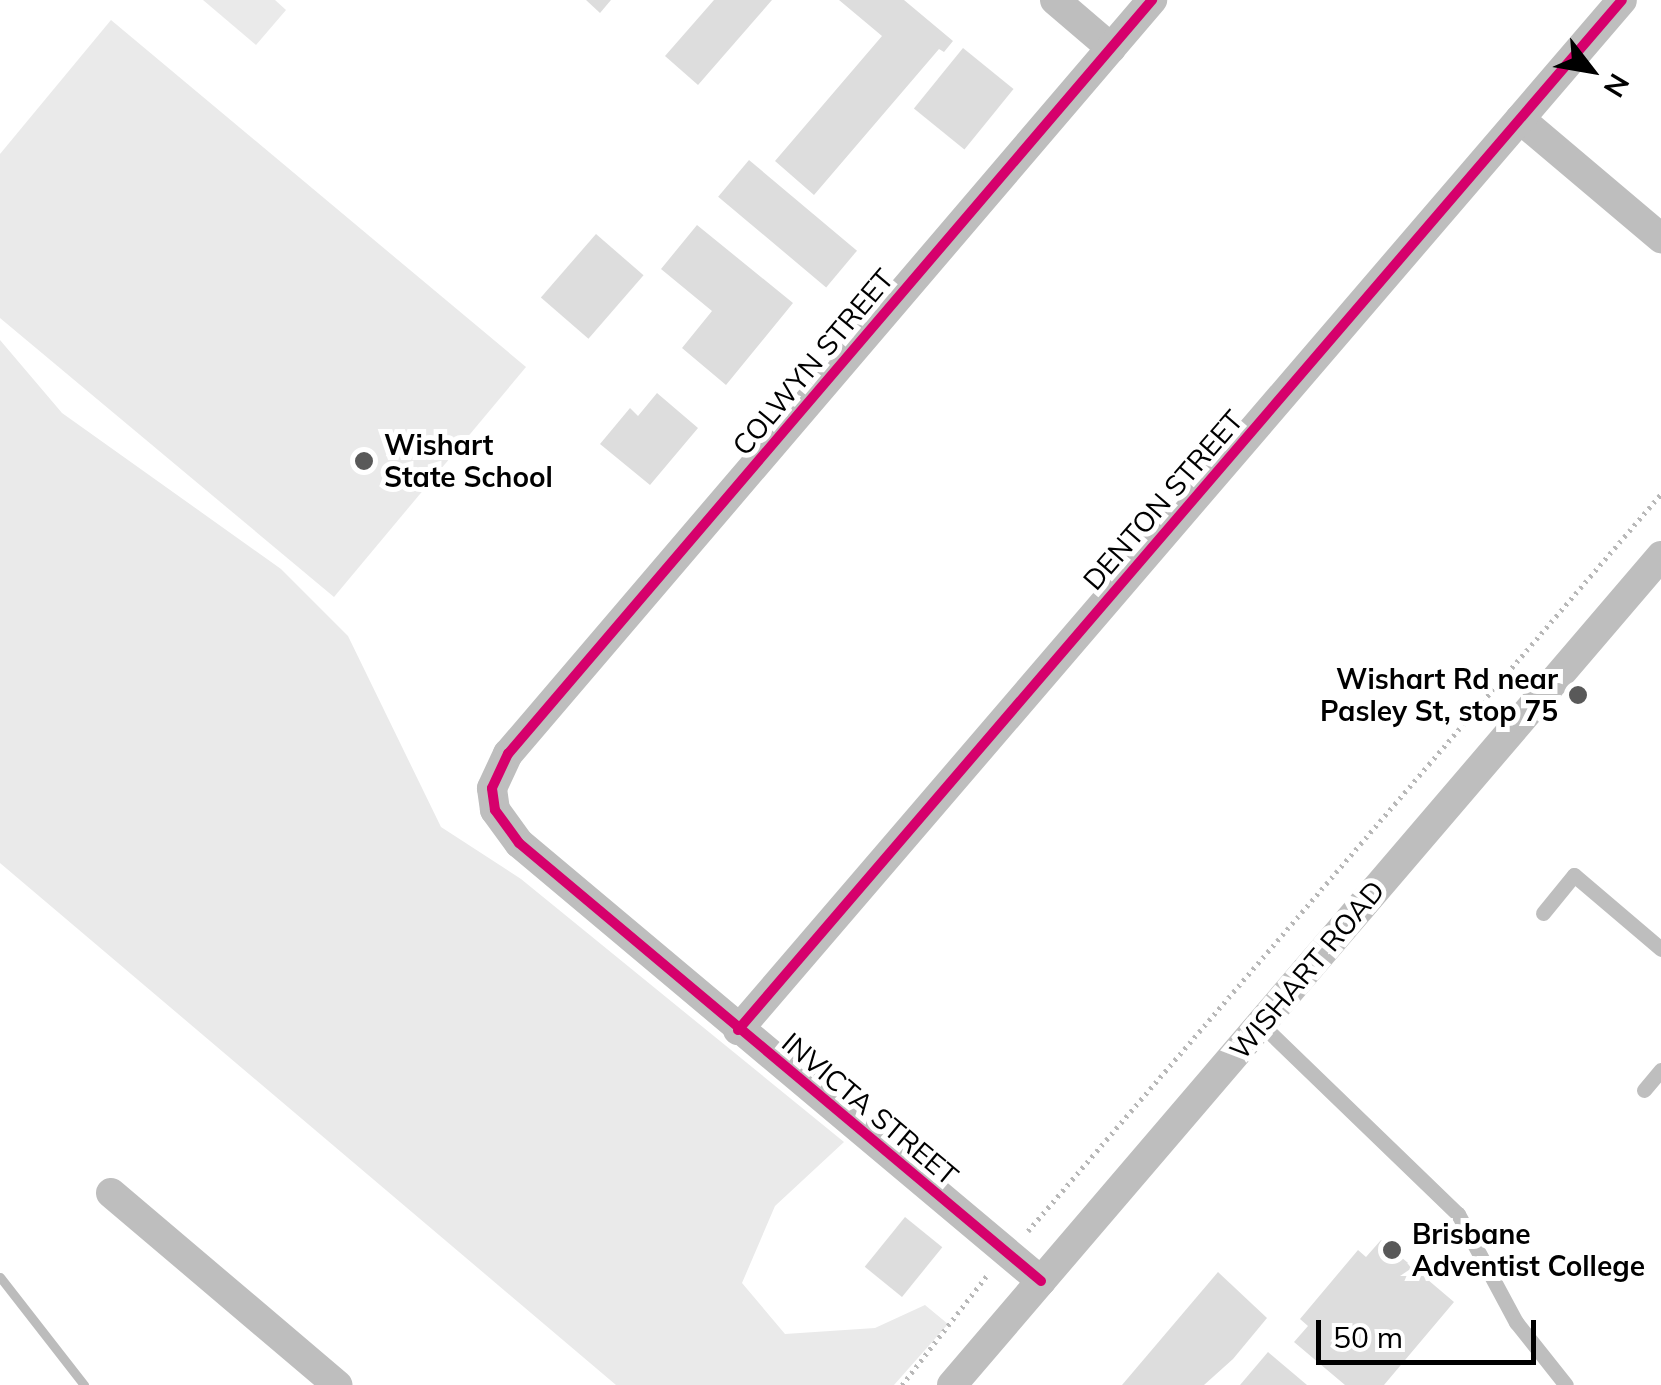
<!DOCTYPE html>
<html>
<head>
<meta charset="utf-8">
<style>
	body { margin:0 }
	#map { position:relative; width:1661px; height:1385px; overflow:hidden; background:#fff; font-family:Mulish,sans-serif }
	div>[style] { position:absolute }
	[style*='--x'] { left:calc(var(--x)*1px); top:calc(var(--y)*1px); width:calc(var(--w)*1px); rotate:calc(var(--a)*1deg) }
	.green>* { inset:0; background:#eaeaea }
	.stream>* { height:9px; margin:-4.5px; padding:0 4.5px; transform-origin:4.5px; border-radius:4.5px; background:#bcbcbc }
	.building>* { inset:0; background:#ddd; transform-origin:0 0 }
	.path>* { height:5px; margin-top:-2.5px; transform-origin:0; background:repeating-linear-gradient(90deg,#b8b8b8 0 2.5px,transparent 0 7.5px) }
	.lane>* { height:15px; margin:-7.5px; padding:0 7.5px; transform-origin:7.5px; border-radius:7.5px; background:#bebebe }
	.street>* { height:30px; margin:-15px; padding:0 15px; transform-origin:15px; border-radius:15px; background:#bebebe }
	.cycleway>* { height:10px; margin:-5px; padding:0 5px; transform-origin:5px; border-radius:5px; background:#d6006c }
	.dots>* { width:28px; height:28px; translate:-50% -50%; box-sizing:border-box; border:5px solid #fff; border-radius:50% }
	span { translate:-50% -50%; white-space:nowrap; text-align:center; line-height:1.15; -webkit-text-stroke:10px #fff; paint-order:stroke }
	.street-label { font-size:28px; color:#000 }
	.poi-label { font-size:28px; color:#000; font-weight:700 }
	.left { translate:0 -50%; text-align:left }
	.right { translate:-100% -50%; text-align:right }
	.north { position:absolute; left:1541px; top:20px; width:100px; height:100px; -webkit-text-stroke:8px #fff; paint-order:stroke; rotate:121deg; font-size:28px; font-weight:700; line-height:40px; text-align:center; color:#000 }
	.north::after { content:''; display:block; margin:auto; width:35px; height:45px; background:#000; clip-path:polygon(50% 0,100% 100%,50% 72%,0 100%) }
	.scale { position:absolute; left:1316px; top:1320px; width:220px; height:45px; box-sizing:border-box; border:5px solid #000; border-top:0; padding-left:12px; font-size:30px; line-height:35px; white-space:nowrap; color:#000; -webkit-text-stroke:8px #fff; paint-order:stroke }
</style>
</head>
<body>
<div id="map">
	<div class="green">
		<i style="clip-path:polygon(203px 0,275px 0,286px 10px,256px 45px)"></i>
		<i style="clip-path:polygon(111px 20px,526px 367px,334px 597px,0 318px,0 154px)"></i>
		<i style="clip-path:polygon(0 340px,62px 413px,281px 569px,348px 636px,441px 827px,521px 879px,844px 1142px,775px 1206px,742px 1283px,785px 1334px,875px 1328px,925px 1305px,948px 1324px,894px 1385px,616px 1385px,0 863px)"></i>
	</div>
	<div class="stream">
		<i style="--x:0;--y:1277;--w:137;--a:52.1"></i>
	</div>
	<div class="building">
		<i style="clip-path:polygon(586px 0,611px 0,600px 13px)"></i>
		<i style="clip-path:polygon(714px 0,772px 0,698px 85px,665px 56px)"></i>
		<i style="clip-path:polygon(839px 0,904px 0,953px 41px,944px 52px,939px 49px,814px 195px,775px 161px,882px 36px)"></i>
		<i style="left:963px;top:48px;width:65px;height:78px;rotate:39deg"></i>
		<i style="left:749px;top:160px;width:141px;height:48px;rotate:40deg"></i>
		<i style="clip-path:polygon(697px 225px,793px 303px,726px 385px,682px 348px,712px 311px,661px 269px)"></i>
		<i style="left:596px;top:234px;width:63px;height:84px;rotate:41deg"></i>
		<i style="clip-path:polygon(657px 393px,698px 428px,650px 485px,600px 444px,630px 408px,638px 416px)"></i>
		<i style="left:905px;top:1217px;width:48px;height:64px;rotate:39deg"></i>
		<i style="clip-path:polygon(1381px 1240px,1454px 1302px,1384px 1385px,1345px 1385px,1294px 1342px,1308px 1326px,1300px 1319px,1358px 1250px,1366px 1257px)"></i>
		<i style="clip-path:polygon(1218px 1272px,1267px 1318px,1233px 1359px,1204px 1385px,1122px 1385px)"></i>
		<i style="clip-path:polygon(1268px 1352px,1307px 1385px,1240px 1385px)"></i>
	</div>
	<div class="path">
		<i style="--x:1028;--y:1231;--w:972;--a:-49.34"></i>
		<i style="--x:902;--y:1385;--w:142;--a:-52.2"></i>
	</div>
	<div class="lane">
		<i style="--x:1543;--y:913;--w:49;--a:-50.8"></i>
		<i style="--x:1574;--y:875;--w:114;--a:40.4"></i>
		<i style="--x:1261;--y:1024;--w:274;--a:44"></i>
		<i style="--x:1458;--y:1214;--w:123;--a:61.8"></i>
		<i style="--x:1516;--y:1322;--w:80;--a:51.6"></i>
		<i style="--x:1644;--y:1090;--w:26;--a:-50"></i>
	</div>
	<div class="street">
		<i style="--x:1055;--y:0;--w:74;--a:40.6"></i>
		<i style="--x:1520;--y:119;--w:185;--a:40.2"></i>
		<i style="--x:738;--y:1030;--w:1357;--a:-49.36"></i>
		<i style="--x:111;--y:1193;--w:297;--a:40.3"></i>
		<i style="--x:1041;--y:1281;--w:681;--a:-140"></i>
		<i style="--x:519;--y:843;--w:41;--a:-126"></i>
		<i style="--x:495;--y:810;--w:22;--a:-98"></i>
		<i style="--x:492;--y:788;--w:38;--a:-65"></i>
		<i style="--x:508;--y:754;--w:992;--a:-49.5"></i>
		<i style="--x:952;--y:1385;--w:1091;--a:-49.46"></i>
	</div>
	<div class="cycleway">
		<i style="--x:738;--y:1030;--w:1357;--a:-49.36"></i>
		<i style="--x:1041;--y:1281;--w:681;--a:-140"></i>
		<i style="--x:519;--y:843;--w:41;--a:-126"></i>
		<i style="--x:495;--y:810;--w:22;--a:-98"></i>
		<i style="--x:492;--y:788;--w:38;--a:-65"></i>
		<i style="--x:508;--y:754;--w:992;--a:-49.5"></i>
	</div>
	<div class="dots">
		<i style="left:364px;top:461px;background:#595959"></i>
		<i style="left:1578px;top:695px;background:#595959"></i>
		<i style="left:1392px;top:1250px;background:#595959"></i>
	</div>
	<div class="street-label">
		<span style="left:813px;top:362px;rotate:-50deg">COLWYN STREET</span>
		<span style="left:1163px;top:500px;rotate:-49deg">DENTON STREET</span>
		<span style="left:1307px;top:970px;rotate:-50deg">WISHART ROAD</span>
		<span style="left:870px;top:1109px;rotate:40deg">INVICTA STREET</span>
	</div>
	<div class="poi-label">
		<span class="left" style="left:384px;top:461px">Wishart<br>State School</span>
		<span class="right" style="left:1558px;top:695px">Wishart Rd near<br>Pasley St, stop 75</span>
		<span class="left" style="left:1412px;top:1250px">Brisbane<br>Adventist College</span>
	</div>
	<div class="north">N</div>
	<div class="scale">50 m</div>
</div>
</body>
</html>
